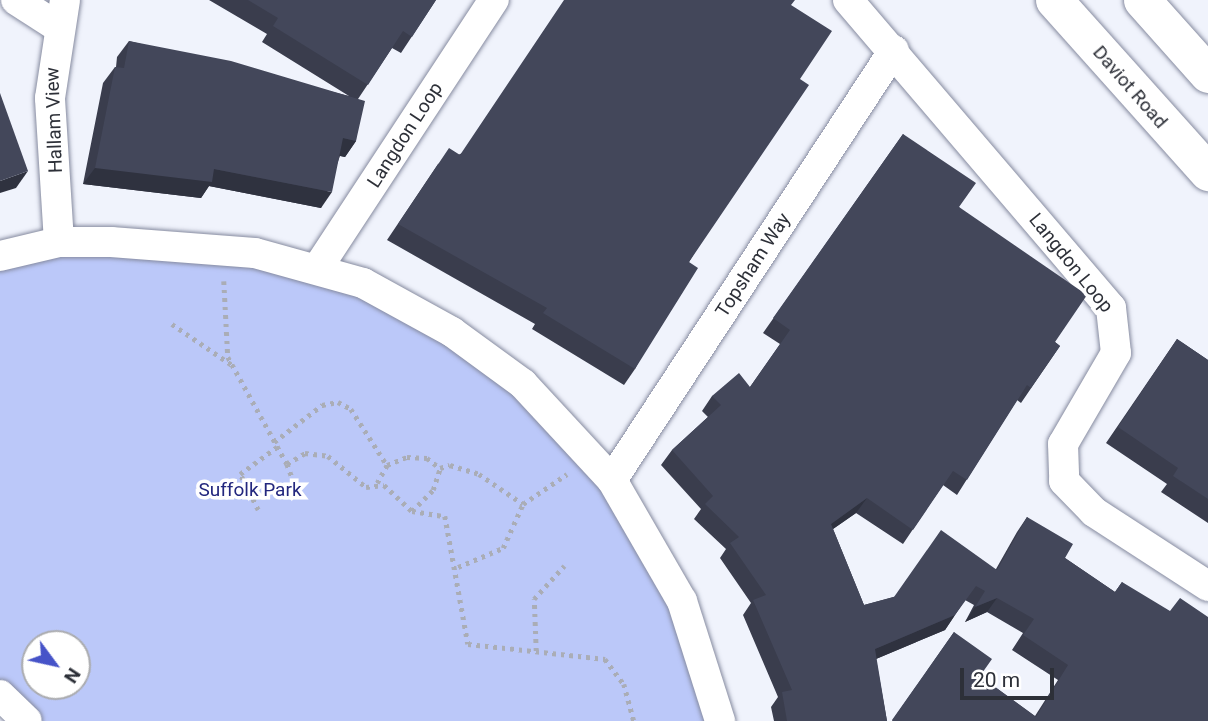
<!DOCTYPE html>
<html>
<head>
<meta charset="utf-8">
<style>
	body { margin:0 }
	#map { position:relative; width:1208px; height:721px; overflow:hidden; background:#f0f3fc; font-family:Roboto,sans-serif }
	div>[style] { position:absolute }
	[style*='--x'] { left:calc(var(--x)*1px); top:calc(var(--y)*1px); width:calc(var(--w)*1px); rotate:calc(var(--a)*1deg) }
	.green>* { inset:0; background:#bbc8f9 }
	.path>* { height:4.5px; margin-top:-2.25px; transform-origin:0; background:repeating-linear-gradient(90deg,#aaadb6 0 3.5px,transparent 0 8.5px) }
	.roads { filter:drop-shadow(0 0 2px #868ba0) drop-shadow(0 0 2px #868ba0) }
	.minor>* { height:30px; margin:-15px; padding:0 15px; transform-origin:15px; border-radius:15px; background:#fff }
	.tertiary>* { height:37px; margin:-18.5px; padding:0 18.5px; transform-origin:18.5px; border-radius:18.5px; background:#fff }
	.wall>* { inset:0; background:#3a3d4d }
	.shaded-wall>* { inset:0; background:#2f323f }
	.building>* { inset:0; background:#43475a }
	span { translate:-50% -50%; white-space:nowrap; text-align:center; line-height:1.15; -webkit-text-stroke:7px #fff; paint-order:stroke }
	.street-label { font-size:19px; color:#2d3038 }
	.park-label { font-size:19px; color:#23277e }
	.north { position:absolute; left:21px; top:630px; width:70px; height:70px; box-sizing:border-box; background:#fff; border:2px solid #abacaf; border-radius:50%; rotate:123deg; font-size:19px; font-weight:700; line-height:28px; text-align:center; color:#2d3038 }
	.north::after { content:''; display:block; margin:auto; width:24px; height:32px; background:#4653c8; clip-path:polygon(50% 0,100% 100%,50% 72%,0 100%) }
	.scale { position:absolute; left:960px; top:668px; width:94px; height:32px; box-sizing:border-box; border:4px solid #2d3038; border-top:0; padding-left:9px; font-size:21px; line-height:24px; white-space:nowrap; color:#2d3038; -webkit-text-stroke:5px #fff; paint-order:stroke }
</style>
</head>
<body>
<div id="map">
	<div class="green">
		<i style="clip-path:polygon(evenodd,164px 243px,422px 314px,612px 480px,720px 721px,39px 721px,0 685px,0 256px,164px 243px,35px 644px,77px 644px,77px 686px,35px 686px,35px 644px)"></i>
	</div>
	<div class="path">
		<i style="--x:224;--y:281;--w:76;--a:87"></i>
		<i style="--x:228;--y:357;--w:122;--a:61.1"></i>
		<i style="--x:287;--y:464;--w:21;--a:-31"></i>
		<i style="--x:305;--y:453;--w:23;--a:7"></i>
		<i style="--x:328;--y:456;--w:49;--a:39.2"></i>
		<i style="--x:366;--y:487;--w:18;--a:-6"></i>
		<i style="--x:384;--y:485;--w:38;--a:43"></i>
		<i style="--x:412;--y:511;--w:33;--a:9"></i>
		<i style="--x:445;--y:516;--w:130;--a:79.8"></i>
		<i style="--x:468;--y:644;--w:138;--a:6.2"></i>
		<i style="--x:605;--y:659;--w:31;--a:53"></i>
		<i style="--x:624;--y:684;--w:38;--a:75"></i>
		<i style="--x:172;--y:324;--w:73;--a:34.3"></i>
		<i style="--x:274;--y:442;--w:61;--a:-37.6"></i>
		<i style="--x:322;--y:405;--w:16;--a:-11"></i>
		<i style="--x:338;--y:402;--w:15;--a:28"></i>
		<i style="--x:351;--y:409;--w:67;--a:57.3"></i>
		<i style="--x:287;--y:464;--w:14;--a:69"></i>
		<i style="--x:377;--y:483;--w:21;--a:-61"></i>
		<i style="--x:387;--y:465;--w:22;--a:-22"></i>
		<i style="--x:407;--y:457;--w:20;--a:3"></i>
		<i style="--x:427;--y:458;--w:16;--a:38"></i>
		<i style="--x:258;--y:510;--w:40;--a:-116.6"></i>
		<i style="--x:240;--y:474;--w:46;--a:-36.1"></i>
		<i style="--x:412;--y:511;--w:30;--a:-45"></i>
		<i style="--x:433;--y:490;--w:23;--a:-72"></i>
		<i style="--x:440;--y:468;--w:10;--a:-17"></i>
		<i style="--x:450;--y:465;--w:30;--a:17"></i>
		<i style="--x:479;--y:474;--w:53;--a:34.3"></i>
		<i style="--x:458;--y:567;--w:49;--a:-22.9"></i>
		<i style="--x:503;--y:548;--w:48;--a:-65.6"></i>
		<i style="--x:523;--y:504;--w:53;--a:-34.3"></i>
		<i style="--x:536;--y:651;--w:52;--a:-92.2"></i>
		<i style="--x:534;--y:599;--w:45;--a:-47.7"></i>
	</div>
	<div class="roads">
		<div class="minor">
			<i style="--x:16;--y:0;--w:50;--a:32.7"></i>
			<i style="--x:848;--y:0;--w:405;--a:49.5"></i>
			<i style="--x:1111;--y:308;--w:45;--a:83.7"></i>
			<i style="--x:1116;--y:353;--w:105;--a:120.2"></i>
			<i style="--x:1063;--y:444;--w:37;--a:88"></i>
			<i style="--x:1064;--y:481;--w:43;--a:45.9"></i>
			<i style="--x:1094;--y:512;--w:136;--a:33"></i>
			<i style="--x:59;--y:242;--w:144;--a:-93.6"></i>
			<i style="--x:50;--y:98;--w:99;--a:-81.3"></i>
			<i style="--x:0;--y:256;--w:61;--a:-13.3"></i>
			<i style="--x:59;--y:242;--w:52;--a:0"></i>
			<i style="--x:111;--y:242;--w:144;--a:4.4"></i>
			<i style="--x:255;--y:253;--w:112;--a:15.5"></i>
			<i style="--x:363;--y:283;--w:102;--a:28.8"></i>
			<i style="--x:452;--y:332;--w:88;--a:36.2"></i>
			<i style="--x:523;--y:384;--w:131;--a:47.2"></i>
			<i style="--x:612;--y:480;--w:140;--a:60"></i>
			<i style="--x:682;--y:601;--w:126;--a:72.4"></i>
			<i style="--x:317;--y:269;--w:322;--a:-56.7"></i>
			<i style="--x:612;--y:480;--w:514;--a:-56.74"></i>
			<i style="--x:0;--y:695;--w:37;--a:44"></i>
		</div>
		<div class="tertiary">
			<i style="--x:1054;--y:0;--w:231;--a:48.2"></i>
			<i style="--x:1142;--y:0;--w:99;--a:48.3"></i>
		</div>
	</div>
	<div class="wall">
		<i style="clip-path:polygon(209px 0,436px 0,401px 53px,392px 48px,358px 99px,356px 141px,345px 157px,340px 156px,321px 208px,209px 186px,201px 198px,83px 184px,103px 83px,115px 67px,116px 67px,117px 57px,129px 41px,349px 96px,262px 42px,267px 34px)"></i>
		<i style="clip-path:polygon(791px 5px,800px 79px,689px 262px,635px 369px,624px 385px,532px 329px,535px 324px,387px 240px,438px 164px)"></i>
		<i style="clip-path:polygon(903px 134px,959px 207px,1055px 342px,1060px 346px,1021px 403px,1017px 400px,957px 495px,943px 485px,903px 544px,856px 513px,833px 529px,864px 605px,996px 569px,1017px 532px,1027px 517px,1065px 558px,1115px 592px,1122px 582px,1208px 721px,892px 721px,954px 632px,980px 676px,1035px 716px,1058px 680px,1012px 650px,1023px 633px,987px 612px,965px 622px,974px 605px,965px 600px,945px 630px,876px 659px,887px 721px,774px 721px,771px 707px,778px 697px,743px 615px,751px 603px,720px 558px,726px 549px,694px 519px,701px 509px,661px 465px,672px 450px,708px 417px,702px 411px,712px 396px,750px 387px,780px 344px,763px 333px)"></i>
		<i style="clip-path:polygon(1177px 339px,1208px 360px,1208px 523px,1161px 492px,1167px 484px,1106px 443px)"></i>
	</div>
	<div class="shaded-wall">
		<i style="clip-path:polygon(343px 138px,356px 141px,345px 157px,332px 154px)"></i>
		<i style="clip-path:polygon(95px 168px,214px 169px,332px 192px,321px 208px,209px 186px,201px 198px,83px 184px)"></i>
		<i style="clip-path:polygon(28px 171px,16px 188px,0 193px,0 181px)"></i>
		<i style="clip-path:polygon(867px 498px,856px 513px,820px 538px,831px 524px)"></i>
		<i style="clip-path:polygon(997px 598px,987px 612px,965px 622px,975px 607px)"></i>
		<i style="clip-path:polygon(955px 615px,945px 630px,864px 664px,875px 649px)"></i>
	</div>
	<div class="building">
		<i style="clip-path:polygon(248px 0,436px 0,412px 37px,403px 31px,368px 85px,273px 26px,278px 18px)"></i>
		<i style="clip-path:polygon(564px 0,795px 0,791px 5px,832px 31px,800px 79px,809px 85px,689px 262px,698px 268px,635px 369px,543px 313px,547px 308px,398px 224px,449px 148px,460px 155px)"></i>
		<i style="clip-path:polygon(129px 41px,231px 61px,365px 101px,356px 141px,343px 138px,332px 192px,214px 169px,212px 182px,95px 168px,115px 67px,124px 68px)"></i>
		<i style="clip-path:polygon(0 93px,28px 171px,0 181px)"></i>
		<i style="clip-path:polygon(903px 134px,976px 183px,959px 207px,1087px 295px,1055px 342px,1060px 346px,1031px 388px,1027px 385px,967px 480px,953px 471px,913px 530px,867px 498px,831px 524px,864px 605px,894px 597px,941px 530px,997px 570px,1027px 517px,1073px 544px,1065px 558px,1115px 592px,1122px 582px,1170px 611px,1180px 598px,1208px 617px,1208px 721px,893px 721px,892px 720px,954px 632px,992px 659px,980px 676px,1036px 717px,1068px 665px,1023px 635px,1034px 619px,997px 598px,975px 607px,985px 591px,976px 586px,955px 615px,875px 649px,887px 721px,787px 721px,782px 692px,792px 690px,753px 600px,766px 595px,730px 543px,739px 537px,705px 504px,713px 496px,672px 450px,721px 405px,712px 396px,739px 373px,750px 387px,790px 330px,773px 318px)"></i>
		<i style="clip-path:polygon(1177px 339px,1208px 360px,1208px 499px,1173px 476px,1178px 468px,1118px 427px)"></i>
	</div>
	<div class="street-label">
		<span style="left:1130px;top:87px;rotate:49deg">Daviot Road</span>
		<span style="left:54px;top:120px;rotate:-92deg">Hallam View</span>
		<span style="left:405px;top:135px;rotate:-57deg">Langdon Loop</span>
		<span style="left:1071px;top:263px;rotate:51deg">Langdon Loop</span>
		<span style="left:753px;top:265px;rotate:-57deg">Topsham Way</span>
	</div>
	<div class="park-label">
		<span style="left:250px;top:490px">Suffolk Park</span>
	</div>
	<div class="north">N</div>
	<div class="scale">20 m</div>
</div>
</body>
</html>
